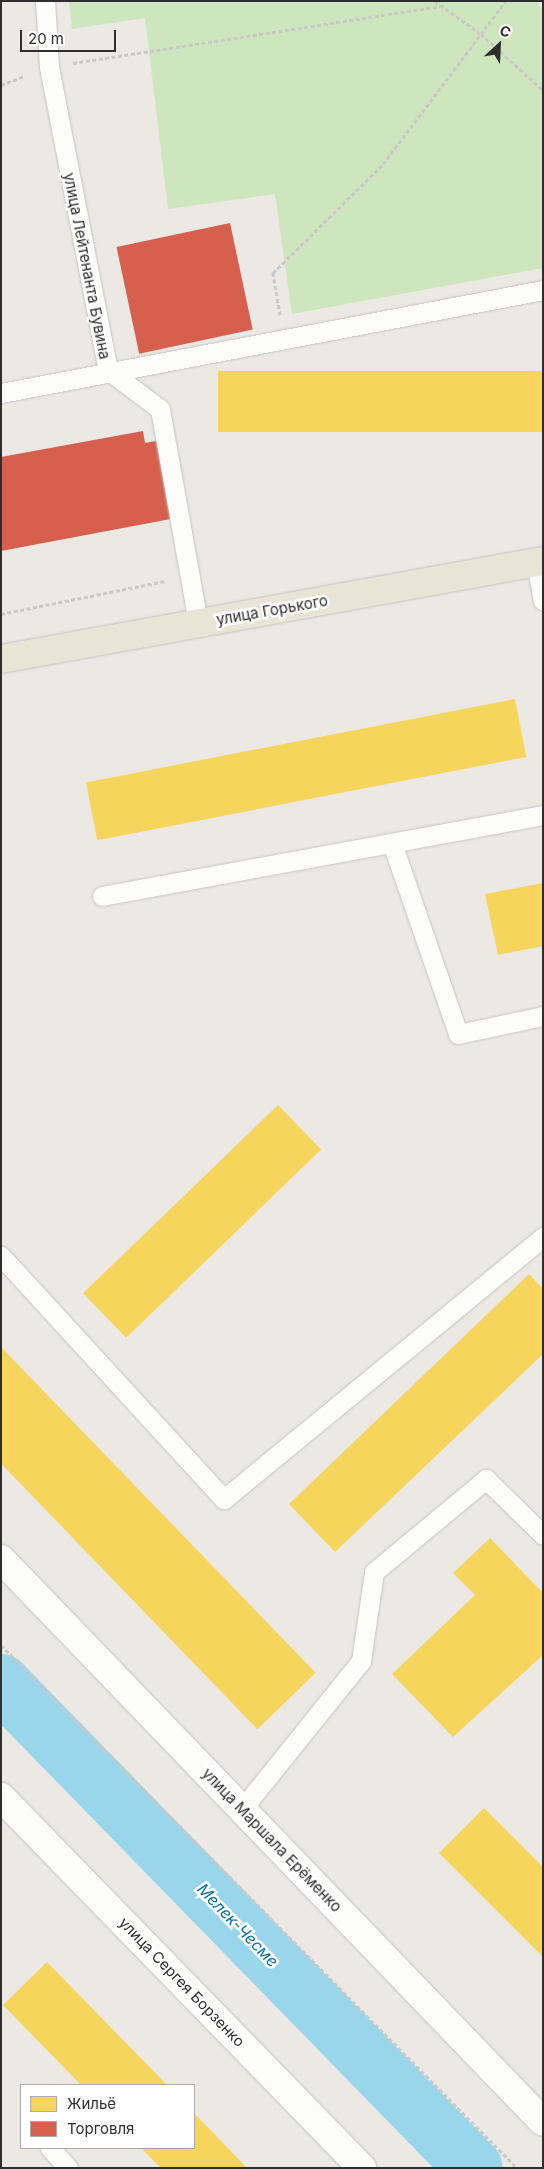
<!DOCTYPE html>
<html>
<head>
<meta charset="utf-8">
<style>
	body { margin:0 }
	#map { position:relative; width:544px; height:2169px; overflow:hidden; background:#ece8e4; font-family:Inter,sans-serif }
	div>[style] { position:absolute }
	[style*='--x'] { left:calc(var(--x)*1px); top:calc(var(--y)*1px); width:calc(var(--w)*1px); rotate:calc(var(--a)*1deg) }
	.green>* { inset:0; background:#cee6be }
	.homes>* { inset:0; background:#f6d55c; transform-origin:0 0 }
	.shops>* { inset:0; background:#d6604d; transform-origin:0 0 }
	.river>* { height:58px; margin:-29px; padding:0 29px; transform-origin:29px; border-radius:29px; background:#99d6ec }
	.path>* { height:3px; margin-top:-1.5px; transform-origin:0; background:repeating-linear-gradient(90deg,#c9c9c8 0 4px,transparent 0 6.5px) }
	.roads { filter:drop-shadow(0 0 1px #c5c4c5) drop-shadow(0 0 1px #c5c4c5) }
	.lane>* { height:19px; margin:-9.5px; padding:0 9.5px; transform-origin:9.5px; border-radius:9.5px; background:#fcfcfb }
	.street>* { height:28px; margin:-14px; padding:0 14px; transform-origin:14px; border-radius:14px; background:#fcfcfb }
	.secondary>* { height:28px; margin:-14px; padding:0 14px; transform-origin:14px; border-radius:14px; background:#fcfcfb }
	.primary>* { height:28px; margin:-14px; padding:0 14px; transform-origin:14px; border-radius:14px; background:#e8e4d6 }
	span { translate:-50% -50%; white-space:nowrap; text-align:center; line-height:1.15; -webkit-text-stroke:5px #fff; paint-order:stroke }
	.street-label { font-size:15px; color:#2e2e2e }
	.water-label { font-size:16px; color:#0d6fa3; font-style:italic }
	.frame { position:absolute; inset:0; border:2px solid #2e2e2e; pointer-events:none }
	.legend { position:absolute; left:20px; top:2084px; width:175px; height:65px; box-sizing:border-box; background:#fff; border:1px solid #ababab; margin:0; padding:6px 9px; list-style:none; font-size:15px; color:#2e2e2e }
	.legend li { display:flex; align-items:center; gap:10px; height:25px }
	.legend b { width:25px; border:1px solid #ababab }
	.north { position:absolute; left:474px; top:20px; width:50px; height:50px; -webkit-text-stroke:4px #fff; paint-order:stroke; rotate:25deg; font-size:14px; font-weight:700; line-height:20px; text-align:center; color:#2e2e2e }
	.north::after { content:''; display:block; margin:auto; width:18px; height:22px; background:#2e2e2e; clip-path:polygon(50% 0,100% 100%,50% 72%,0 100%) }
	.scale { position:absolute; left:20px; top:30px; width:96px; height:22px; box-sizing:border-box; border:2px solid #2e2e2e; border-top:0; padding-left:6px; font-size:15px; line-height:18px; white-space:nowrap; color:#2e2e2e; -webkit-text-stroke:4px #fff; paint-order:stroke }
</style>
</head>
<body>
<div id="map">
	<div class="green">
		<i style="clip-path:polygon(69px 1px,536px 1px,543px 8px,543px 268px,292px 314px,275px 194px,168px 209px,145px 18px,72px 29px)"></i>
	</div>
	<div class="homes">
		<i style="left:543px;top:371px;width:61px;height:325px;rotate:90deg"></i>
		<i style="left:515px;top:699px;width:59px;height:437px;rotate:79deg"></i>
		<i style="clip-path:polygon(543px 883px,543px 946px,498px 955px,485px 894px)"></i>
		<i style="left:278px;top:1105px;width:62px;height:271px;rotate:46deg"></i>
		<i style="clip-path:polygon(529px 1274px,543px 1289px,543px 1354px,335px 1552px,289px 1504px)"></i>
		<i style="left:1px;top:1347px;width:453px;height:81px;rotate:46deg"></i>
		<i style="clip-path:polygon(490px 1538px,543px 1593px,543px 1655px,453px 1737px,392px 1674px,475px 1595px,453px 1573px)"></i>
		<i style="clip-path:polygon(484px 1808px,543px 1867px,543px 1957px,439px 1853px)"></i>
		<i style="clip-path:polygon(47px 1962px,167px 2085px,81px 2085px,3px 2005px)"></i>
		<i style="clip-path:polygon(194px 2113px,247px 2168px,161px 2168px,141px 2148px,194px 2148px)"></i>
	</div>
	<div class="shops">
		<i style="left:230px;top:223px;width:109px;height:116px;rotate:78deg"></i>
		<i style="clip-path:polygon(143px 431px,145px 443px,161px 440px,176px 518px,1px 551px,1px 457px)"></i>
	</div>
	<div class="river">
		<i style="--x:1;--y:1683;--w:677;--a:45.72"></i>
	</div>
	<div class="path">
		<i style="--x:435;--y:1;--w:57;--a:35.7"></i>
		<i style="--x:481;--y:34;--w:84;--a:42.1"></i>
		<i style="--x:73;--y:63;--w:372;--a:-8.8"></i>
		<i style="--x:1;--y:85;--w:25;--a:-21"></i>
		<i style="--x:280;--y:315;--w:43;--a:-99.5"></i>
		<i style="--x:273;--y:273;--w:155;--a:-44.7"></i>
		<i style="--x:383;--y:164;--w:204;--a:-53"></i>
		<i style="--x:1;--y:614;--w:167;--a:-11.4"></i>
		<i style="--x:1;--y:1645;--w:735;--a:45.39"></i>
	</div>
	<div class="roads">
		<div class="lane">
			<i style="--x:45;--y:1;--w:66;--a:86.5"></i>
			<i style="--x:49;--y:67;--w:309;--a:79"></i>
			<i style="--x:108;--y:370;--w:65;--a:36.9"></i>
			<i style="--x:160;--y:409;--w:217;--a:79.9"></i>
			<i style="--x:1;--y:393;--w:552;--a:-10.76"></i>
			<i style="--x:536;--y:562;--w:39;--a:80"></i>
			<i style="--x:392;--y:843;--w:202;--a:70.9"></i>
			<i style="--x:458;--y:1034;--w:87;--a:-12"></i>
			<i style="--x:102;--y:896;--w:448;--a:-10.4"></i>
			<i style="--x:1;--y:1256;--w:330;--a:47.5"></i>
			<i style="--x:224;--y:1499;--w:413;--a:-39.4"></i>
			<i style="--x:242;--y:1809;--w:190;--a:-51.2"></i>
			<i style="--x:361;--y:1661;--w:90;--a:-81.7"></i>
			<i style="--x:374;--y:1572;--w:146;--a:-39.7"></i>
			<i style="--x:486;--y:1479;--w:80;--a:44.5"></i>
			<i style="--x:50;--y:2148;--w:27;--a:48"></i>
		</div>
		<div class="street">
			<i style="--x:1;--y:1797;--w:518;--a:45.78"></i>
		</div>
		<div class="secondary">
			<i style="--x:1;--y:1559;--w:781;--a:46.09"></i>
		</div>
		<div class="primary">
			<i style="--x:1;--y:659;--w:551;--a:-10.25"></i>
		</div>
	</div>
	<div class="street-label">
		<span style="left:87px;top:266px;rotate:79deg">улица Лейтенанта Бувина</span>
		<span style="left:272px;top:610px;rotate:-10deg">улица Горького</span>
		<span style="left:272px;top:1840px;rotate:46deg">улица Маршала Ерёменко</span>
		<span style="left:182px;top:1982px;rotate:46deg">улица Сергея Борзенко</span>
	</div>
	<div class="water-label">
		<span style="left:238px;top:1925px;rotate:46deg">Мелек-Чесме</span>
	</div>
	<div class="frame"></div>
	<ul class="legend">
	<li><b style="height:14px;background:#f6d55c"></b>Жильё</li>
	<li><b style="height:14px;background:#d6604d"></b>Торговля</li>
	</ul>
	<div class="north">С</div>
	<div class="scale">20 m</div>
</div>
</body>
</html>
